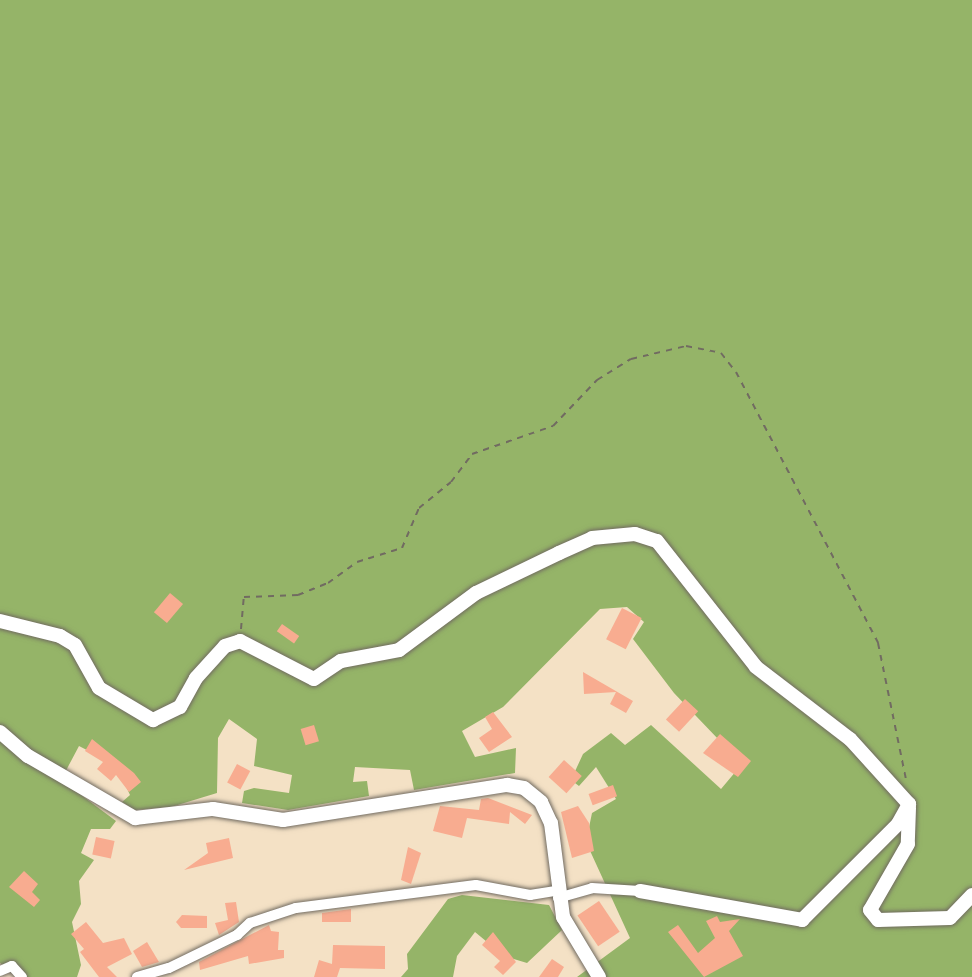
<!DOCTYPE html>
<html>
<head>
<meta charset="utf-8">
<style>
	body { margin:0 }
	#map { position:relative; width:972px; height:977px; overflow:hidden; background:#f4e1c5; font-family:"EB Garamond",serif }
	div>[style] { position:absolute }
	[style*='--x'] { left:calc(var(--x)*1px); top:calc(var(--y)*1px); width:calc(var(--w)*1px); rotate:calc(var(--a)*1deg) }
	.forest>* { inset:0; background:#95b468 }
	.building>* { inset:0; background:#f8ac90; transform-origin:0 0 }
	.path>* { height:2px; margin-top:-1px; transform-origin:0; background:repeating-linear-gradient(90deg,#716b61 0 6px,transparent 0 12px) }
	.roads { filter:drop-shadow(0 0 2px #716b61) drop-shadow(0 0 2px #716b61) }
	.street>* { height:10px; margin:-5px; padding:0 5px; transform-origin:5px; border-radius:5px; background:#fff }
	.secondary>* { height:14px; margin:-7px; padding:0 7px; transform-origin:7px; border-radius:7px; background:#fff }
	span { translate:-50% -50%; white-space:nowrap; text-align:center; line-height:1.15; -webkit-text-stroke:7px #fcf5e5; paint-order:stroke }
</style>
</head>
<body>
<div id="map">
	<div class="forest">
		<i style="clip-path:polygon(0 0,972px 0,972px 977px,577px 977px,630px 938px,586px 842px,592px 813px,616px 799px,596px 767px,579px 786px,571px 780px,583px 754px,611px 733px,625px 745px,651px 725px,721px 789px,742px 764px,674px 693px,633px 639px,644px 622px,627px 607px,600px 609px,503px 707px,462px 731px,475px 757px,516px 748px,515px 773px,414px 790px,410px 770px,355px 767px,353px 782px,367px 781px,369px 796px,288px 810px,242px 803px,244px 791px,254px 788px,289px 793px,292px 775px,254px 766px,257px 739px,229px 719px,218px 738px,217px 793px,171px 807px,135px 810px,122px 802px,130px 795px,116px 765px,79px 746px,61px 780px,116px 821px,110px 829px,91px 829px,81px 853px,94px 860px,79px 881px,81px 904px,72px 922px,81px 965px,77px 977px,19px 977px,0 963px)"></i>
		<i style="clip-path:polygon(462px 895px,549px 905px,562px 930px,527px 963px,504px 956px,475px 932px,457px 956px,453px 977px,401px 977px,408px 969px,407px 954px,448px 899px)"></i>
	</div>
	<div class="building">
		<i style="left:170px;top:593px;width:17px;height:25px;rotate:40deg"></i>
		<i style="left:622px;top:608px;width:22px;height:35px;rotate:27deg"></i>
		<i style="left:282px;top:624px;width:21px;height:9px;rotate:35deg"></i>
		<i style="clip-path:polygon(583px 672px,633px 701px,626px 713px,610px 704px,616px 692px,584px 694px)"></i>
		<i style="left:685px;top:699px;width:18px;height:28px;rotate:43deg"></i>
		<i style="clip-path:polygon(493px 712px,512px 737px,489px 752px,479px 738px,492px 729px,485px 717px)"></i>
		<i style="left:314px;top:725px;width:17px;height:14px;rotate:73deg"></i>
		<i style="clip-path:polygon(720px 734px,751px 761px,738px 777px,703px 753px)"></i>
		<i style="clip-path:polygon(92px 739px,134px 773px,141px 782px,129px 792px,116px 775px,111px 781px,97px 769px,103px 762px,85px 751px)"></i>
		<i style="left:564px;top:760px;width:24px;height:23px;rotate:42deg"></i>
		<i style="left:237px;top:764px;width:15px;height:21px;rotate:28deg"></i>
		<i style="left:613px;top:785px;width:12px;height:26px;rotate:70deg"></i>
		<i style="clip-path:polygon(488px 798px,532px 815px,525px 824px,510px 812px,509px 824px,467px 818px,462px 838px,433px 831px,440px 806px,479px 810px,481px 799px)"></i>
		<i style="clip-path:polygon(578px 806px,589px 823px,594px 851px,572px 858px,561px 812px)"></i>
		<i style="left:96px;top:837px;width:19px;height:18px;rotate:12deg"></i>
		<i style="clip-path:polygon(229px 838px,233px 858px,184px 870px,208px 853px,206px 843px)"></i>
		<i style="clip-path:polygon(408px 847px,421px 853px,411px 884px,401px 880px)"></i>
		<i style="clip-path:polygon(24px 871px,38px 884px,32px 892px,40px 900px,34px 907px,9px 887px)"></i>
		<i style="left:599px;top:901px;width:37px;height:26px;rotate:56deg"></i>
		<i style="clip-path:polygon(236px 902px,239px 922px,219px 935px,215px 923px,228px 920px,225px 903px)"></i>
		<i style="clip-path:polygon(351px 909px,351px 922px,322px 922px,322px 913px)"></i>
		<i style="clip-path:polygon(182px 915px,207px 916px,207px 928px,181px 928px,176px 922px)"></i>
		<i style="clip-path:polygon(717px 916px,720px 922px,740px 919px,729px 931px,743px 956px,704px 977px,668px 932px,678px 925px,698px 953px,715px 938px,706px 921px)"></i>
		<i style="clip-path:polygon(86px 922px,103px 943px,124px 938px,132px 954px,107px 967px,117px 977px,99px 977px,80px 952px,84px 949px,71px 934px)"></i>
		<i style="clip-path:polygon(269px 925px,271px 931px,279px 932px,278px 950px,284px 950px,284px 958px,249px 964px,248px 956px,200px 970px,199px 962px)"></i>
		<i style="clip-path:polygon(493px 932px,516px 962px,503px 975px,494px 967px,500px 961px,482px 945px)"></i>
		<i style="clip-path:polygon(147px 942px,159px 962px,142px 967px,133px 951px)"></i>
		<i style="clip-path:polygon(333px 945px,385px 946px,385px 969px,340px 968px,337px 977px,314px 977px,319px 960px,332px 964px)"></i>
		<i style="clip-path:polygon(552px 959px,564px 967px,558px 977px,539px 977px)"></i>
	</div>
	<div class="path">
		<i style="--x:241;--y:629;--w:32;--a:-85"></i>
		<i style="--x:244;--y:597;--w:54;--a:-2.1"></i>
		<i style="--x:298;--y:595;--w:32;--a:-22"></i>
		<i style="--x:328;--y:583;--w:36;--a:-36"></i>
		<i style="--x:357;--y:562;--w:47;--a:-17.3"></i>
		<i style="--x:402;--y:548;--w:43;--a:-67"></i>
		<i style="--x:419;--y:508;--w:41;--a:-39.1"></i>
		<i style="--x:451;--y:482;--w:35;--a:-53"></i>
		<i style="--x:472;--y:454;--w:86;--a:-19.1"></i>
		<i style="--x:553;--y:426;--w:64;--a:-46.3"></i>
		<i style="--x:597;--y:380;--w:40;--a:-32"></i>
		<i style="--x:631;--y:359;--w:57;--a:-13.3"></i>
		<i style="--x:686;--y:346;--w:36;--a:11"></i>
		<i style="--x:721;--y:353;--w:24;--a:52"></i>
		<i style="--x:736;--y:372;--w:306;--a:62.3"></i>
		<i style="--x:878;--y:643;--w:139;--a:78.4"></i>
	</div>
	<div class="roads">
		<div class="street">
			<i style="--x:558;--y:898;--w:35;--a:-16"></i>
			<i style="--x:592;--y:888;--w:48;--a:3.6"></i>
			<i style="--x:0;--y:971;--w:13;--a:-23"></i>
			<i style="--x:12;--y:966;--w:15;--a:48"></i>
			<i style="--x:137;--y:977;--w:33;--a:-16"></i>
			<i style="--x:169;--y:968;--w:76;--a:-25.9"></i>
			<i style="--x:237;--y:935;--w:18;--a:-43"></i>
			<i style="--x:250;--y:923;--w:48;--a:-18.1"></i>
			<i style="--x:296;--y:908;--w:181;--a:-7.3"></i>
			<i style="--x:476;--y:885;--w:55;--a:10.5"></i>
			<i style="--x:530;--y:895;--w:26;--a:-9"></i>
		</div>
		<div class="secondary">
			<i style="--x:0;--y:621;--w:62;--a:14"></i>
			<i style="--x:60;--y:636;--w:17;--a:31"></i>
			<i style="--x:75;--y:645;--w:49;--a:60.8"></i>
			<i style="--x:99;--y:688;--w:63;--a:30.7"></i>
			<i style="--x:153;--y:720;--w:30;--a:-26"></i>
			<i style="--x:180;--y:707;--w:33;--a:-61"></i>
			<i style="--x:196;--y:678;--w:43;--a:-47.8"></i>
			<i style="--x:225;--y:646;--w:16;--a:-18"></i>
			<i style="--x:240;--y:641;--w:83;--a:27.2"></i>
			<i style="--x:314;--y:679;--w:32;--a:-34"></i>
			<i style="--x:341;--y:661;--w:59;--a:-10.7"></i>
			<i style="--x:399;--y:650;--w:96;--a:-36.5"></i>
			<i style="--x:476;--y:593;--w:92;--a:-25.7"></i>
			<i style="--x:559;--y:553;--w:36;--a:-24"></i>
			<i style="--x:592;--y:538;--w:43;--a:-5.3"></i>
			<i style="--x:635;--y:534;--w:23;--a:18"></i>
			<i style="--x:657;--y:541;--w:160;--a:51.8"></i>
			<i style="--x:756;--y:667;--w:118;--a:37.5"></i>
			<i style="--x:850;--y:739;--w:88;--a:47.8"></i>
			<i style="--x:0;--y:732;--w:37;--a:41"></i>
			<i style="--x:28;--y:756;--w:124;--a:30.1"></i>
			<i style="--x:135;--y:818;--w:79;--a:-6.6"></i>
			<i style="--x:213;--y:809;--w:71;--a:8.9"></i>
			<i style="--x:283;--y:820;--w:227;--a:-8.9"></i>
			<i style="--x:507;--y:785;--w:17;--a:10"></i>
			<i style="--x:524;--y:788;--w:22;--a:39"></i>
			<i style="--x:541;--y:802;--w:23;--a:65"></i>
			<i style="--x:551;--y:823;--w:95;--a:82.7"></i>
			<i style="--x:563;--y:917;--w:70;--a:59"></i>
			<i style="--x:909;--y:808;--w:36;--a:92"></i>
			<i style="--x:908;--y:844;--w:76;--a:119.9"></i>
			<i style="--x:870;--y:910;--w:13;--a:51"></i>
			<i style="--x:878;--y:920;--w:72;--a:-1.6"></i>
			<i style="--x:950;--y:918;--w:32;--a:-46"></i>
			<i style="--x:640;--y:891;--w:165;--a:10.1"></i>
			<i style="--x:802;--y:920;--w:136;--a:-45"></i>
			<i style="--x:898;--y:824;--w:23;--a:-61"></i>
		</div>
	</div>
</div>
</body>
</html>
